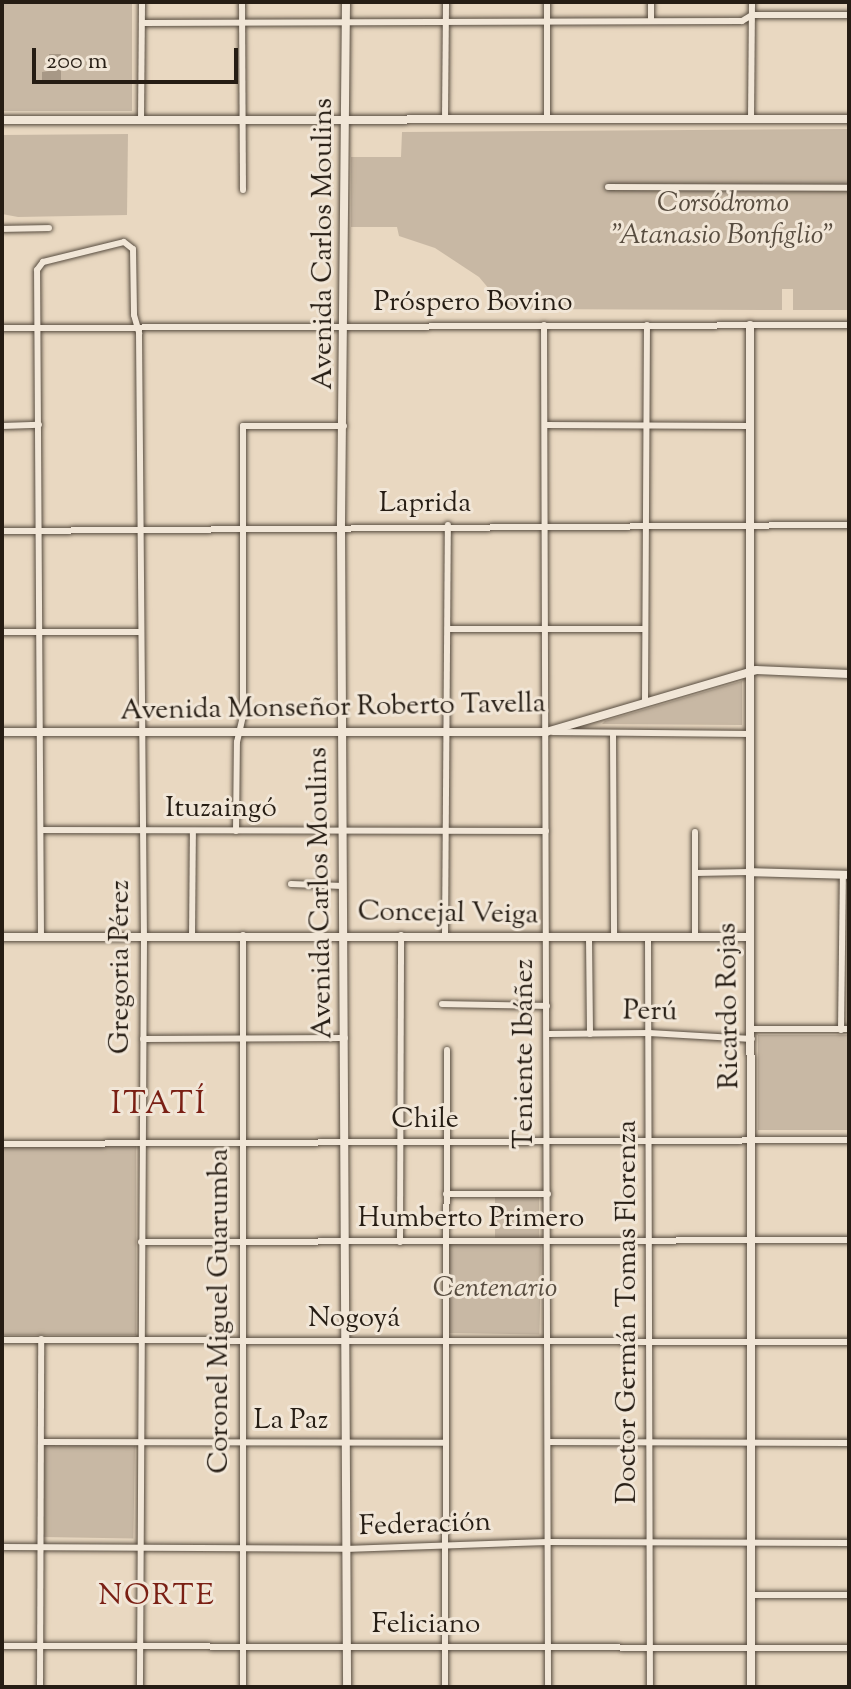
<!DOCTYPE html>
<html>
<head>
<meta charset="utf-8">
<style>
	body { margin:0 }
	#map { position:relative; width:851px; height:1689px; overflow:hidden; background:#e9d8c1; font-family:"Sorts Mill Goudy",serif }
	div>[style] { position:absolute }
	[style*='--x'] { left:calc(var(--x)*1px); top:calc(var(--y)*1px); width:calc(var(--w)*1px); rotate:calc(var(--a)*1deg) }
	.green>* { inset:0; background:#c8b8a4; transform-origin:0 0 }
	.water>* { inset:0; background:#a79886 }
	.roads { filter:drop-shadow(0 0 2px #574c3f) drop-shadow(0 0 2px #574c3f) }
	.street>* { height:6px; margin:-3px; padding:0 3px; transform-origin:3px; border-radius:3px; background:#f1e6d7 }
	.secondary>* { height:8px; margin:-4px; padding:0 4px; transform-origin:4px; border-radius:4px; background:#f1e6d7 }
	span { translate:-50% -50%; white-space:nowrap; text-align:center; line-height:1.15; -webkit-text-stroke:6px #f1e6d7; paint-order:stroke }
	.park-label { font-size:28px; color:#574c3f; font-style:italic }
	.street-label { font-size:28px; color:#261d14 }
	.neighbourhood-label { font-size:30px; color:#7a1f14; letter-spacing:2px }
	.quarter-label { font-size:32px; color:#7a1f14; letter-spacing:2px }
	.frame { position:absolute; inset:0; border:4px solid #261d14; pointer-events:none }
	.scale { position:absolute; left:32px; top:48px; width:206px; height:36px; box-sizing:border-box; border:4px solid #261d14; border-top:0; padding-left:10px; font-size:24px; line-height:28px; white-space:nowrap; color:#261d14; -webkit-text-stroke:6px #f1e6d7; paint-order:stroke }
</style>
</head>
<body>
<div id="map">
	<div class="green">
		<i style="left:2px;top:2px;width:130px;height:109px"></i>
		<i style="clip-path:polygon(849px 129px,849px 310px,793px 310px,793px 289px,782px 289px,782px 310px,506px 309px,479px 277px,435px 248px,399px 236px,397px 227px,351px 227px,351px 157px,401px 157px,402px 132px)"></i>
		<i style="clip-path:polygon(128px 134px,127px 215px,18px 217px,2px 214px,2px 135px)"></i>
		<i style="clip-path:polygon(742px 681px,742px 725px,602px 724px,605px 721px)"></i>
		<i style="left:758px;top:1035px;width:91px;height:95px"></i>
		<i style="left:2px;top:1142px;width:134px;height:193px"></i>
		<i style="left:495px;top:1197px;width:44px;height:42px"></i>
		<i style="left:449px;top:1244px;width:92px;height:89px;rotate:1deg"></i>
		<i style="left:44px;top:1444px;width:91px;height:93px;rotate:1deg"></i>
	</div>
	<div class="water">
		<i style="clip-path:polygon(49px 54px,61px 54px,61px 80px,42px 80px,42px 72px,49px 71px)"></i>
	</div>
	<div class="roads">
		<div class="street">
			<i style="--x:242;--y:2;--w:188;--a:89.7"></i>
			<i style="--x:651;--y:2;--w:18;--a:90"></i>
			<i style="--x:142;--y:23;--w:600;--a:-0.19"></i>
			<i style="--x:742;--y:21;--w:12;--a:-31"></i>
			<i style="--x:752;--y:15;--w:97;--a:0"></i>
			<i style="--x:547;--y:119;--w:117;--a:-90"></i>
			<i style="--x:751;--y:119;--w:117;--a:-89.5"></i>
			<i style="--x:141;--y:120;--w:118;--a:-89.5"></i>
			<i style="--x:445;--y:120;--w:118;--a:-89.5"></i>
			<i style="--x:608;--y:187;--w:241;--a:0.2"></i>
			<i style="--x:2;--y:229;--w:47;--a:-1.2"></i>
			<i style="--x:544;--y:325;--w:1362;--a:89.83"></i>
			<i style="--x:2;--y:328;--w:847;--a:-0.2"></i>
			<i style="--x:545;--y:425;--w:204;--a:0.3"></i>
			<i style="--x:2;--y:426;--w:37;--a:-2"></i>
			<i style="--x:2;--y:531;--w:847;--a:-0.41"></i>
			<i style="--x:448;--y:629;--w:196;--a:0"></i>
			<i style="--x:2;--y:632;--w:139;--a:0"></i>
			<i style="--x:645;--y:703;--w:378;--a:-89.7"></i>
			<i style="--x:553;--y:732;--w:196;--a:0.6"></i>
			<i style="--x:613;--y:733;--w:203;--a:89.7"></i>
			<i style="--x:41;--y:830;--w:505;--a:0.11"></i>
			<i style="--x:236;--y:831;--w:89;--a:-89.4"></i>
			<i style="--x:237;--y:742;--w:26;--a:-77"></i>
			<i style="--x:243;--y:717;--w:291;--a:-90"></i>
			<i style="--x:243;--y:426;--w:101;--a:0"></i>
			<i style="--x:695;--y:873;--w:54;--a:-1.1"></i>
			<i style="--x:291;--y:884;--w:52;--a:2.2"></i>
			<i style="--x:243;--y:935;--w:752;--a:90"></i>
			<i style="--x:445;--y:935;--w:410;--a:-89.6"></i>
			<i style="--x:192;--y:936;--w:105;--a:-89.5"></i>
			<i style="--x:41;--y:937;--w:667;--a:-90.34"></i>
			<i style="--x:37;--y:270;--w:10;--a:-53"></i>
			<i style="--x:43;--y:262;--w:83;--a:-13.9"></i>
			<i style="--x:124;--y:242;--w:11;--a:38"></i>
			<i style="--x:133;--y:249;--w:66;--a:89.1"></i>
			<i style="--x:134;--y:315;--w:19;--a:74"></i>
			<i style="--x:139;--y:333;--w:604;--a:89.53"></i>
			<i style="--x:144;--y:937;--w:750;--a:90.31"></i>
			<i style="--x:589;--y:937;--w:97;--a:89.4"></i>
			<i style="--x:648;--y:937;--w:750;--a:89.85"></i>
			<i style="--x:695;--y:937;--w:105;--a:-90"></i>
			<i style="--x:442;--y:1004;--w:105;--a:1.1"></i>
			<i style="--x:751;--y:1029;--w:98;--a:0"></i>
			<i style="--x:841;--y:1030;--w:155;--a:-89.3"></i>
			<i style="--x:548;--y:1034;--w:101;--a:-0.6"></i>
			<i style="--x:649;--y:1033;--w:103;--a:3.3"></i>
			<i style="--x:143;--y:1039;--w:202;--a:-0.3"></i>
			<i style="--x:2;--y:1144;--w:847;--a:-0.27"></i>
			<i style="--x:446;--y:1194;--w:102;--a:0"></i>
			<i style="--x:141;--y:1242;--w:708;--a:-0.16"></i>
			<i style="--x:400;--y:1242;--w:307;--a:-89.8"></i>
			<i style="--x:2;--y:1340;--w:847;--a:0.14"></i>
			<i style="--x:41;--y:1442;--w:405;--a:0.1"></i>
			<i style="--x:548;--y:1442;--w:301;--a:0.2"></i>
			<i style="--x:2;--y:1547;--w:343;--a:0.3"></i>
			<i style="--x:345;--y:1549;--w:203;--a:-2"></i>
			<i style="--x:548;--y:1542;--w:301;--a:0.2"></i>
			<i style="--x:752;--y:1595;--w:97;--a:0"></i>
			<i style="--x:2;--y:1646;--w:847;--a:0.14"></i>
			<i style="--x:40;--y:1687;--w:348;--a:-89.8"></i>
			<i style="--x:445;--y:1687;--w:637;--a:-89.82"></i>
		</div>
		<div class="secondary">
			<i style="--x:346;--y:2;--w:525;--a:90.55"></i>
			<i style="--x:341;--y:527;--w:1160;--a:89.7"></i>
			<i style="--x:2;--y:120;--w:847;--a:-0.07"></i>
			<i style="--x:750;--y:325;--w:1362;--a:89.96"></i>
			<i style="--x:2;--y:732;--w:544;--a:0"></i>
			<i style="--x:546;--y:732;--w:219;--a:-16.4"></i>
			<i style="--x:756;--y:670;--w:93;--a:2.5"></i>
			<i style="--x:749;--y:872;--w:100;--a:1.7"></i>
			<i style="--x:2;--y:937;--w:748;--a:0"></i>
		</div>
	</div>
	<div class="park-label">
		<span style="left:723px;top:220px">Corsódromo<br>"Atanasio Bonfiglio"</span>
		<span style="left:495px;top:1289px">Centenario</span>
	</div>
	<div class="street-label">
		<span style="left:324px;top:244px;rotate:-90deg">Avenida Carlos Moulins</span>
		<span style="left:473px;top:303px">Próspero Bovino</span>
		<span style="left:425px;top:504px">Laprida</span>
		<span style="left:333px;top:708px;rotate:-1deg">Avenida Monseñor Roberto Tavella</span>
		<span style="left:221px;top:809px">Ituzaingó</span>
		<span style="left:321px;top:893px;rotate:-91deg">Avenida Carlos Moulins</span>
		<span style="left:448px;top:914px;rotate:1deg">Concejal Veiga</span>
		<span style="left:121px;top:967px;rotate:-90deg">Gregoria Pérez</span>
		<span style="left:729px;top:1006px;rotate:-91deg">Ricardo Rojas</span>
		<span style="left:650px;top:1012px;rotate:1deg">Perú</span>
		<span style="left:525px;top:1054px;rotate:-90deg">Teniente Ibáñez</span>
		<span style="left:425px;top:1120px">Chile</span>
		<span style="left:471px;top:1219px">Humberto Primero</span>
		<span style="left:220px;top:1311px;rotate:-90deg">Coronel Miguel Guarumba</span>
		<span style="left:628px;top:1312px;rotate:-90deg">Doctor Germán Tomas Florenza</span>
		<span style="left:354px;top:1319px">Nogoyá</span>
		<span style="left:291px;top:1421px">La Paz</span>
		<span style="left:425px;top:1525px;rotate:-2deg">Federación</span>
		<span style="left:426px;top:1625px">Feliciano</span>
	</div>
	<div class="neighbourhood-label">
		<span style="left:157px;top:1597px">NORTE</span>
	</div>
	<div class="quarter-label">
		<span style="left:159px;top:1105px">ITATÍ</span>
	</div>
	<div class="frame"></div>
	<div class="scale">200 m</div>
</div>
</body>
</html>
